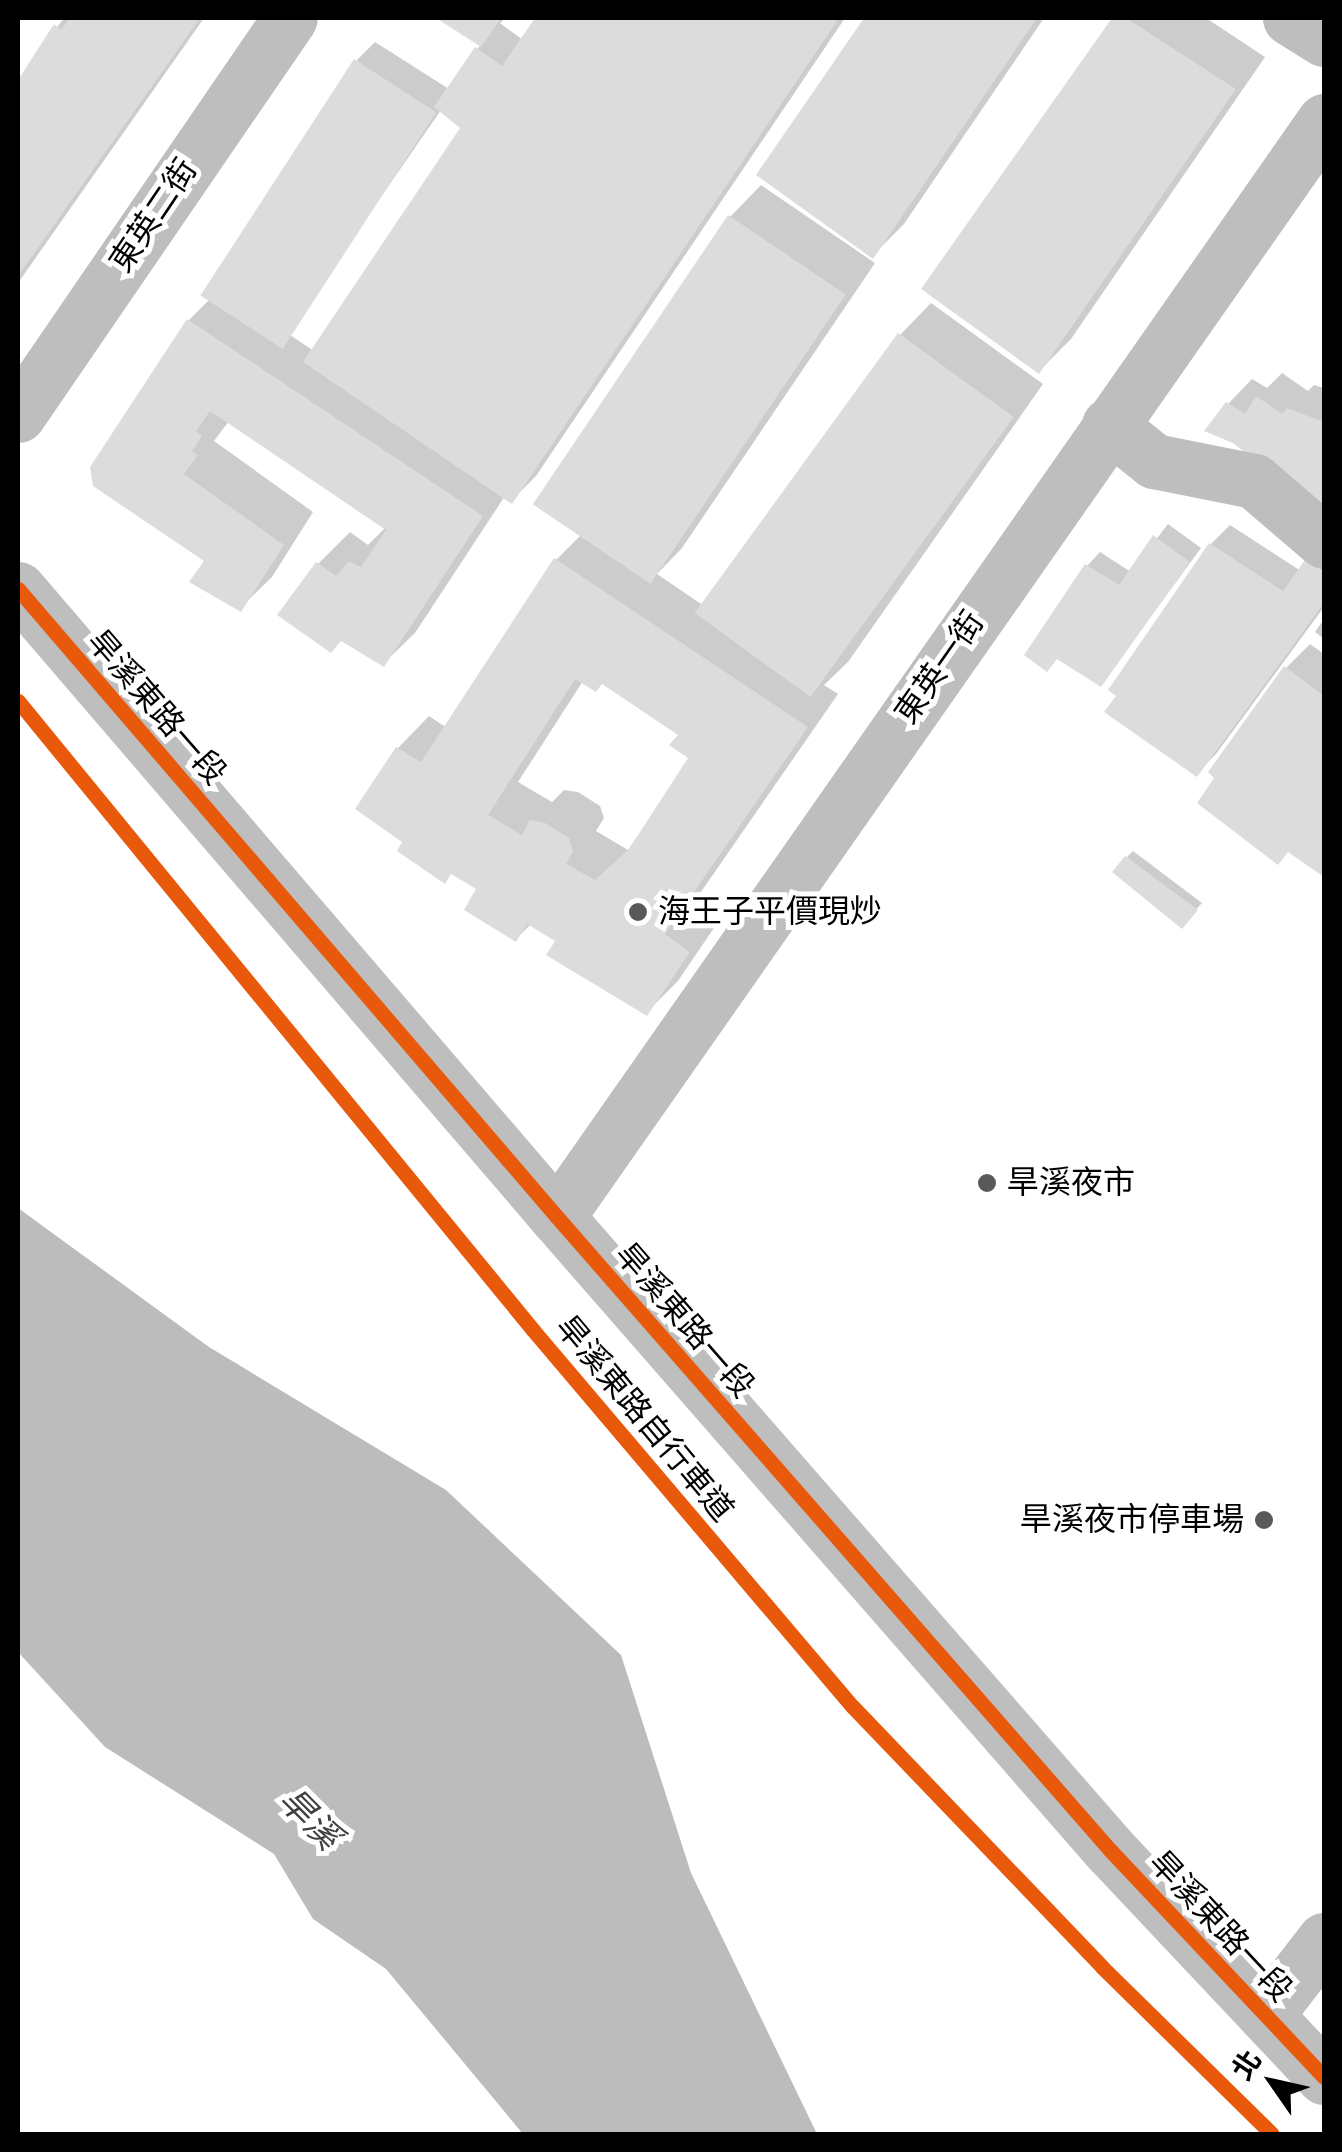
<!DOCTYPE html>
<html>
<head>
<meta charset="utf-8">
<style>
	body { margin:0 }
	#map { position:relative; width:1342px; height:2152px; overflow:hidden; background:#fff; font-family:"Source Sans 3","Noto Sans TC",sans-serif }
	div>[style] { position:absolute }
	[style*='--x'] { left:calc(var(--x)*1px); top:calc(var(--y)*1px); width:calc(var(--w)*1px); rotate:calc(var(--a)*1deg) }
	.water>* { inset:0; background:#bcbcbc }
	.shadow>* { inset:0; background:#0003 }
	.building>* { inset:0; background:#dcdcdc; transform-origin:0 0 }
	.minor>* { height:55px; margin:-27.5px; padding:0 27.5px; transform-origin:27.5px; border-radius:27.5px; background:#bebebe }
	.cycleway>* { height:15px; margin:-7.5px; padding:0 7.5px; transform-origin:7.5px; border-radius:7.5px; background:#e8590c }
	.dots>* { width:28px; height:28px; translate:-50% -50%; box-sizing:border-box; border:5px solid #fff; border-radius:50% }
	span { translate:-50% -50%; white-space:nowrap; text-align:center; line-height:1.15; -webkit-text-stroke:10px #fff; paint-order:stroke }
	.street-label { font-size:32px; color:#000 }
	.poi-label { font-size:32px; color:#000 }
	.left { translate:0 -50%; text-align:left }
	.right { translate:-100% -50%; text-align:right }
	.water-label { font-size:35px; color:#404040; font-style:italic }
	.frame { position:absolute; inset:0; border:20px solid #000; pointer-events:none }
	.north { position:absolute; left:1222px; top:2032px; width:100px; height:100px; -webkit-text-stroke:8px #fff; paint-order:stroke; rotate:304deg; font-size:28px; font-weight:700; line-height:40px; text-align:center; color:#000 }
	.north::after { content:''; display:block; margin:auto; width:35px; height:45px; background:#000; clip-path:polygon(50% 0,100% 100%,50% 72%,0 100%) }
</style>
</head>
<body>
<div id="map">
	<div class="water">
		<i style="clip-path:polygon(18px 1208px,209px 1347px,446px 1490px,621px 1655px,691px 1873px,817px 2134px,523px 2134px,386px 1969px,313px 1919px,274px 1854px,105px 1747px,18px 1652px)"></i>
	</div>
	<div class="shadow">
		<i style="clip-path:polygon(64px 18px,204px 18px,18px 283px,18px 80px)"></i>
		<i style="clip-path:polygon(evenodd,441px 18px,505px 18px,500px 23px,523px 40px,538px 18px,845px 18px,536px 476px,512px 500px,505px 496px,415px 633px,383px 664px,342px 638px,280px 614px,318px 564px,350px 532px,368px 545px,386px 527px,229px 421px,214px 441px,313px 512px,272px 577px,240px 608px,207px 561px,92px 468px,189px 320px,210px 299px,356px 61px,375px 42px,449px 89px,481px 44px,441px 18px,441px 110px,463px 127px,314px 351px,287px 333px,441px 110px)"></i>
		<i style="clip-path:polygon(867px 18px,1044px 18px,904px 224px,872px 256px,759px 175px)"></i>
		<i style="clip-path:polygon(1115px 18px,1206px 18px,1265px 57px,1071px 339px,1039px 371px,924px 289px)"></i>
		<i style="clip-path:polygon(evenodd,761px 185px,875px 263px,682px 548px,657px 574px,707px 608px,900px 335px,931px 303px,1043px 384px,848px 662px,824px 685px,838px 694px,694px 902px,720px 919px,678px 981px,646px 1013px,559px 941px,531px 924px,516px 939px,480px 888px,453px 872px,445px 880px,406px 841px,358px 808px,398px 748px,429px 716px,447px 728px,556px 560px,582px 534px,730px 217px,761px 185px,583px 681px,602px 682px,681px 734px,692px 758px,628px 850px,596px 831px,604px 818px,600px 806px,578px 792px,564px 790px,552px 802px,518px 782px,583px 681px)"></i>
		<i style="clip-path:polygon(1282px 373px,1308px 391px,1314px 385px,1324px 388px,1324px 513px,1228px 404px,1252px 379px,1267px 388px)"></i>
		<i style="clip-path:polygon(1168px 524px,1201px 548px,1101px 684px,1087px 566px,1100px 552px,1131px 572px)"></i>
		<i style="clip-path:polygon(1230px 525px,1301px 571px,1324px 543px,1324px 607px,1216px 754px,1197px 773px,1211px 544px)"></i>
		<i style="clip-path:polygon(1324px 619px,1324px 639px,1315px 632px)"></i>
		<i style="clip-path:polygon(1310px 644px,1324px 654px,1324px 874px,1289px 850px,1286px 668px)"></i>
		<i style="clip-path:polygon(1133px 851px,1202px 903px,1182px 925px,1127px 857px)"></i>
	</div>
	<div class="building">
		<i style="clip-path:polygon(70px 18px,200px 18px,18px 276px,18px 80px,54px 24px,61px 30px)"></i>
		<i style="clip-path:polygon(436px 18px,501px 18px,481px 47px)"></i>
		<i style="clip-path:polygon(535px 18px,839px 18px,512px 504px,303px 362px,460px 128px,434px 107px,475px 47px,502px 66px)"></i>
		<i style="clip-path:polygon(864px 18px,1037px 18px,873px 259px,756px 175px)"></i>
		<i style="clip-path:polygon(1112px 18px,1126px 18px,1236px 89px,1039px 374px,921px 289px)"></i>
		<i style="left:354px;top:59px;width:98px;height:282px;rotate:33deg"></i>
		<i style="left:728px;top:215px;width:142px;height:349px;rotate:34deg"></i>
		<i style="clip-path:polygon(187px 319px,483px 516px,384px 667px,341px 641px,331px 653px,277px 615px,316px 562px,336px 576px,349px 561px,361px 567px,386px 530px,210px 411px,196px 431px,202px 436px,192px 451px,198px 455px,184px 474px,284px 545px,241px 612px,189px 582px,204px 561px,93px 486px,90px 467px)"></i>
		<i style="left:898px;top:333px;width:143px;height:346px;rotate:36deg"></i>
		<i style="clip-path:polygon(1256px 396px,1282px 414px,1287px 408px,1324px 422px,1324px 516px,1233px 443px,1204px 431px,1226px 402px,1245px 414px)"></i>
		<i style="clip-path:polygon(1153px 535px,1190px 562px,1101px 687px,1057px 659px,1047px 672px,1024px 655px,1085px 564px,1119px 585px)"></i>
		<i style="clip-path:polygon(1209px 543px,1283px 591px,1307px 557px,1324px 572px,1324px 603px,1197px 777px,1104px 712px,1116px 696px,1108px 690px)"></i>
		<i style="clip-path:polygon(evenodd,554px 558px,808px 727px,665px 934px,690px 952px,647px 1016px,546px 955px,555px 941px,527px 924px,516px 942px,464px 910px,476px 889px,451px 874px,445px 884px,397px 851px,402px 842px,355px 809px,396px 747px,421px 762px,554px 558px,575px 679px,596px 692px,602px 684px,678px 735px,669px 745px,688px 758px,629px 849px,595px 880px,566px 864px,573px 852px,569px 838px,545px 823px,530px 820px,522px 835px,488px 815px,575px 679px)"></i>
		<i style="clip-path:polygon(1284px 666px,1324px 696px,1324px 877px,1288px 852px,1278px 865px,1197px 803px,1214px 778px,1208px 772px)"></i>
		<i style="clip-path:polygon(1125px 856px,1198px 910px,1182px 929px,1112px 872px)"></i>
	</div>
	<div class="minor">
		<i style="--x:1290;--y:18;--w:40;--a:32"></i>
		<i style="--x:18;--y:415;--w:481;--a:-55.6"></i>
		<i style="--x:1109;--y:425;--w:58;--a:38.7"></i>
		<i style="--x:1154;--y:461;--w:102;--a:11.3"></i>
		<i style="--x:1254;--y:481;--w:92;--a:40.6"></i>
		<i style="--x:18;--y:589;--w:828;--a:49.36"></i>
		<i style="--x:557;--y:1217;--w:841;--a:48.86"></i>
		<i style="--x:1110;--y:1850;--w:312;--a:46.7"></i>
		<i style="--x:557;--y:1217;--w:1338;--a:-55.01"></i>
		<i style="--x:1266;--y:2015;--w:95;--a:-52.3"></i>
	</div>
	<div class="cycleway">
		<i style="--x:18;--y:589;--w:828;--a:49.36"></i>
		<i style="--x:557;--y:1217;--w:841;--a:48.86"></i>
		<i style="--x:1110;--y:1850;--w:312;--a:46.7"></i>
		<i style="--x:18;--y:701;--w:813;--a:50.69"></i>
		<i style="--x:533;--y:1330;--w:494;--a:49.7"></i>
		<i style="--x:853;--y:1707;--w:360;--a:46.2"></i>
		<i style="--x:1102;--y:1967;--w:238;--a:44.5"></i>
	</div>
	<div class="dots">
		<i style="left:638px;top:912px;background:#595959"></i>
		<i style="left:987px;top:1183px;background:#595959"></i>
		<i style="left:1264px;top:1520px;background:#595959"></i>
	</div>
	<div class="street-label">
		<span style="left:154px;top:216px;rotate:-56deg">東英二街</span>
		<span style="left:940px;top:668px;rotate:-55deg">東英一街</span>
		<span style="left:156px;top:708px;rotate:49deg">旱溪東路一段</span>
		<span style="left:684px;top:1321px;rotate:49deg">旱溪東路一段</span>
		<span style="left:644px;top:1419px;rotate:50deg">旱溪東路自行車道</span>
		<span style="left:1220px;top:1927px;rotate:47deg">旱溪東路一段</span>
	</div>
	<div class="poi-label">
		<span class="left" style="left:658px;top:912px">海王子平價現炒</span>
		<span class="left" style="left:1007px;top:1183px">旱溪夜市</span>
		<span class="right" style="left:1244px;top:1520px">旱溪夜市停車場</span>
	</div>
	<div class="water-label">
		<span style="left:309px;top:1819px;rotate:45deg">旱溪</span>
	</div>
	<div class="frame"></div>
	<div class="north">北</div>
</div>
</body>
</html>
